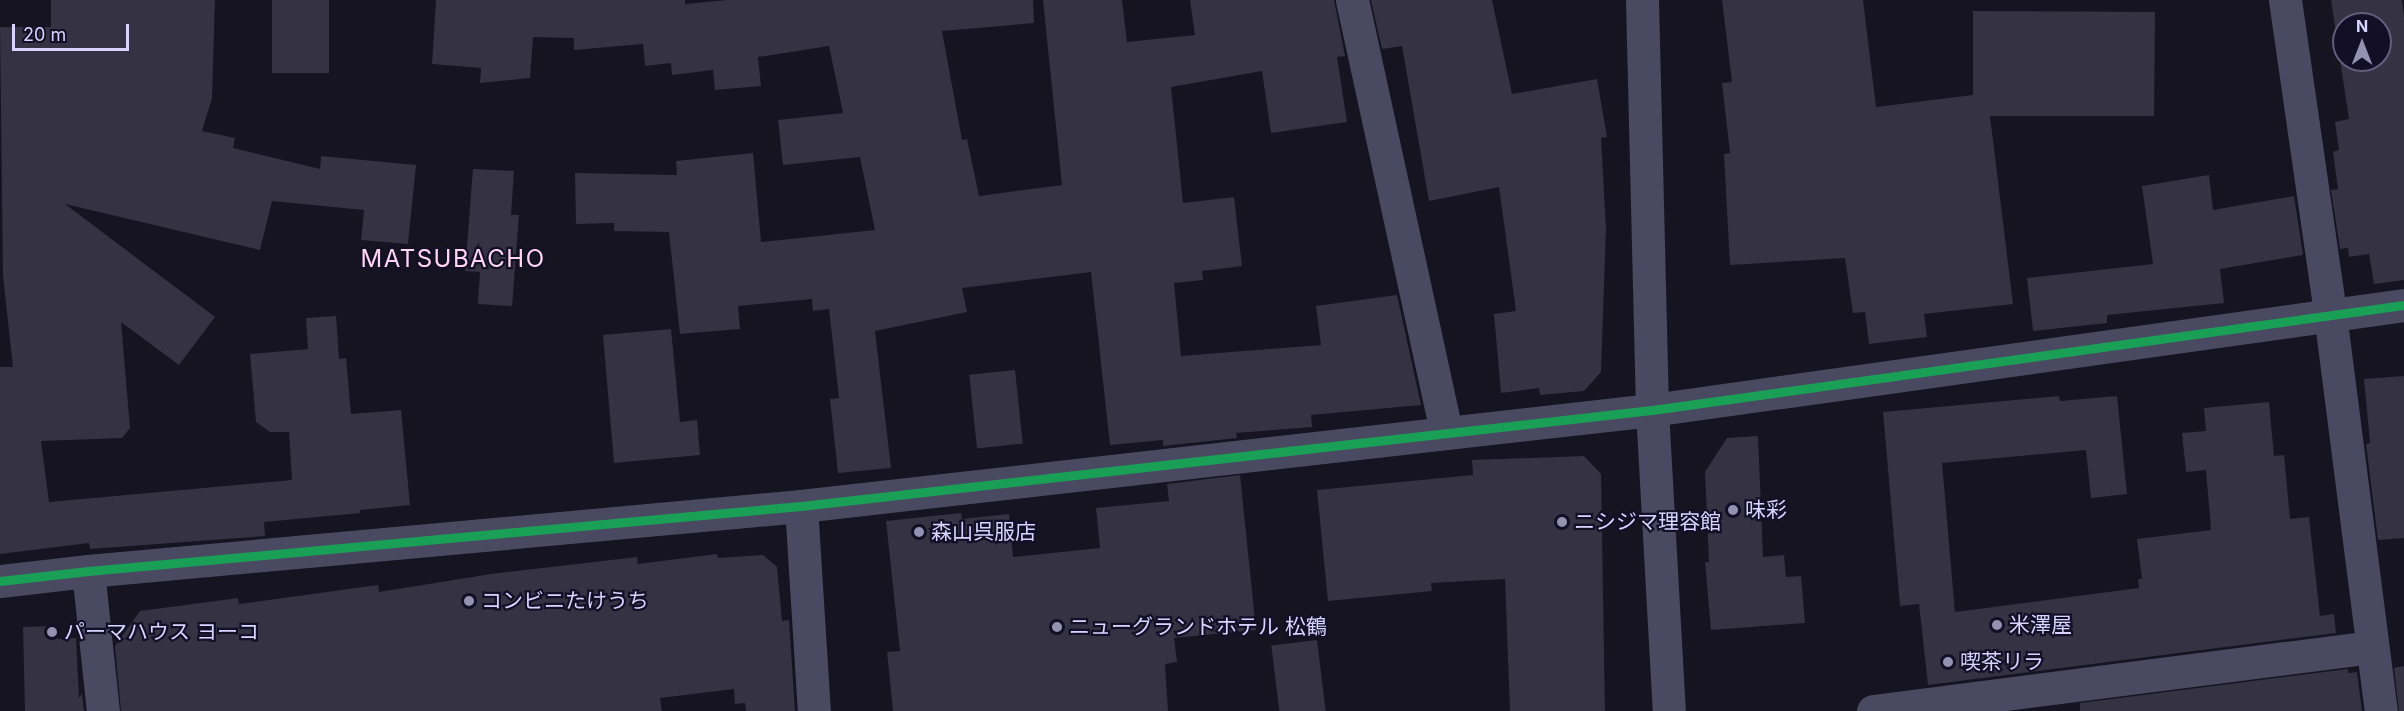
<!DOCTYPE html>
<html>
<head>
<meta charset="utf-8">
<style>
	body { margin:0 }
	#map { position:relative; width:2404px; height:711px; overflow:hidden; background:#161421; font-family:Inter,"Noto Sans JP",sans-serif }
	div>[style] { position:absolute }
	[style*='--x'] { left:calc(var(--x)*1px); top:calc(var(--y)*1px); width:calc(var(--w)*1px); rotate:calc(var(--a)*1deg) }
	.building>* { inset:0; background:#343243; transform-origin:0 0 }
	.minor>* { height:33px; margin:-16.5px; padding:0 16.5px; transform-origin:16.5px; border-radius:16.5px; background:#4a4962 }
	.cycleway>* { height:9px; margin:-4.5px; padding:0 4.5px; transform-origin:4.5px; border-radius:4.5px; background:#1a9f57 }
	.dots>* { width:16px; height:16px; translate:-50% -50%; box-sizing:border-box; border:3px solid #130f26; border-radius:50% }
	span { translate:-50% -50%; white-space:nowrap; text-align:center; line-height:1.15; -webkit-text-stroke:4.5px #130f26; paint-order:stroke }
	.poi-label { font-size:21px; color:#d9d4ff }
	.left { translate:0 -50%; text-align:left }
	.quarter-label { font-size:24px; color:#ffd6f0; letter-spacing:1.5px }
	.north { position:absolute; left:2332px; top:12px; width:60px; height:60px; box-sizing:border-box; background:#130f26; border:2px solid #625e7d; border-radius:50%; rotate:0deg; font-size:16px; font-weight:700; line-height:24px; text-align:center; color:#d9d4ff }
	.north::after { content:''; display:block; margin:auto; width:21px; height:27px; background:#9591b1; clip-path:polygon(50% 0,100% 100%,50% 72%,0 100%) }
	.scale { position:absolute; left:12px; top:24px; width:117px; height:27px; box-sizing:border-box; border:3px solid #d9d4ff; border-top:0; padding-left:8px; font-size:18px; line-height:21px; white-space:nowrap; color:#d9d4ff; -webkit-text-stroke:4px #130f26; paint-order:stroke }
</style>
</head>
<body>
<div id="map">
	<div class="building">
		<i style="clip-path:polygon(51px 0,215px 0,212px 98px,202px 131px,235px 138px,233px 148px,320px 169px,321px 156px,416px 165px,408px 244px,361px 240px,364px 210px,272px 201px,260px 250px,65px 204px,215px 317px,179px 365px,121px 322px,130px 428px,122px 438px,41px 441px,49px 502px,292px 480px,289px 432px,270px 432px,256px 422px,250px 354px,308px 349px,306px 318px,336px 316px,339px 359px,346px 358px,351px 414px,401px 410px,410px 505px,360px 510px,360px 513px,264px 522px,265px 536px,90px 549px,89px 543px,0 554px,0 367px,13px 367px,3px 276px,0 27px,51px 27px)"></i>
		<i style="left:272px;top:0;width:57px;height:73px"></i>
		<i style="clip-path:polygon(436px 0,685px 0,685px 4px,727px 0,1033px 0,1034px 23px,942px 31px,962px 140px,967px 139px,979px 196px,1062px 185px,1043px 0,1122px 0,1127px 42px,1195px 35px,1190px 0,1334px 0,1345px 56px,1337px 57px,1347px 122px,1271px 133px,1262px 71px,1171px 87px,1183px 203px,1234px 197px,1242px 266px,1202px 271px,1203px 280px,1174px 283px,1181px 356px,1321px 345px,1316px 306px,1397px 295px,1421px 405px,1311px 415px,1312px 427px,1236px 433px,1237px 438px,1163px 446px,1163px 440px,1110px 445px,1091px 272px,962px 288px,967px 312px,875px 331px,891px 468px,838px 473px,830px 399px,839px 398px,829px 309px,813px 311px,812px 299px,738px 306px,740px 329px,680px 334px,669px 232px,614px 231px,614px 223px,576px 224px,575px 173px,677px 175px,676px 161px,753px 153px,761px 242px,875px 230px,860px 157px,783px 165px,778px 120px,843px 113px,829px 46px,758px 57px,761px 86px,715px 90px,713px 70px,672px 75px,671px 63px,645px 66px,643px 44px,574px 50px,574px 38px,533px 37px,530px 78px,480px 83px,481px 68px,432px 64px)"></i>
		<i style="clip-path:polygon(1371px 0,1492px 0,1512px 94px,1597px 79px,1607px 137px,1601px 138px,1606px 228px,1601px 372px,1584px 391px,1540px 395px,1539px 388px,1501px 393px,1494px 314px,1516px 311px,1499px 187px,1429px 201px,1402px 46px,1382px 49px)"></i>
		<i style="clip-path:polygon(1722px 0,1863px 0,1876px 107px,1973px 95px,1973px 11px,2155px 12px,2154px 116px,1990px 116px,2013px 304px,1924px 314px,1927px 337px,1869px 344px,1865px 312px,1853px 313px,1845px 258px,1730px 265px,1724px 154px,1730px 153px,1722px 83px,1732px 82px)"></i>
		<i style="clip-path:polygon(evenodd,2331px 0,2402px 0,2404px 17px,2404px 280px,2374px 284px,2369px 254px,2349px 257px,2348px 248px,2340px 249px,2331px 190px,2338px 189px,2333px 152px,2339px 150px,2335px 122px,2349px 119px,2331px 0,2344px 24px,2380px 24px,2380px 60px,2344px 60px,2344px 24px)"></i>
		<i style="clip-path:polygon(473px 169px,514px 171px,511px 215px,519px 215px,512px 306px,478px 304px,480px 272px,465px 271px)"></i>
		<i style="clip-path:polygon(2209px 175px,2213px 210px,2294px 196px,2303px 255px,2220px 269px,2224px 303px,2107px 315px,2107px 323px,2033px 331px,2027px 278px,2153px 264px,2142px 186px)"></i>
		<i style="clip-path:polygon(671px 329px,680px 422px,697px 420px,700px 455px,614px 463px,603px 335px)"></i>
		<i style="left:1015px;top:370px;width:74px;height:46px;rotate:84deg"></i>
		<i style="clip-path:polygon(2404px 376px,2404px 538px,2378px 540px,2366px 444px,2370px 443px,2364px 379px)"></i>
		<i style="clip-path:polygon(2059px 396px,2060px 401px,2117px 396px,2127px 494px,2091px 498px,2086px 450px,1942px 463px,1955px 612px,2139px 588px,2138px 579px,2142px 579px,2137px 539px,2211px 530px,2206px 470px,2186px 472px,2182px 433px,2206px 431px,2204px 408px,2269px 402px,2274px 456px,2284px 455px,2290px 519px,2309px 517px,2320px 616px,2334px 614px,2336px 633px,1928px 685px,1919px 604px,1900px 606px,1883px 412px)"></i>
		<i style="clip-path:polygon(1758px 436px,1763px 557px,1784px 555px,1786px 577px,1801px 576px,1805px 623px,1711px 630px,1705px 562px,1709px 562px,1705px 472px,1727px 438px)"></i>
		<i style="clip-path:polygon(1584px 456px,1601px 474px,1605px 711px,1510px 711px,1505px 579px,1431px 583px,1432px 591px,1328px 601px,1317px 490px,1473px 475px,1472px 460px)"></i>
		<i style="clip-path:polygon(1240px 475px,1256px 630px,1174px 638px,1177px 662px,1165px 664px,1168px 711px,893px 711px,887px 652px,900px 651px,886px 521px,961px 513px,962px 519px,1009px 514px,1013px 557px,1100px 548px,1096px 508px,1169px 501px,1167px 484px)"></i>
		<i style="clip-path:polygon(717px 554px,718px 558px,763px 555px,777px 567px,782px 621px,789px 620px,795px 711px,746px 711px,745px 703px,735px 704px,734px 689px,660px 698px,662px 711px,121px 711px,115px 646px,140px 611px,238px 598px,239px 604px,378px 585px,379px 592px,491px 574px,637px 557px,638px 564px)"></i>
		<i style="clip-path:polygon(58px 626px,58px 639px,76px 638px,79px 698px,82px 693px,84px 711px,25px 711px,23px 627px)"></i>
		<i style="left:1317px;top:640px;width:72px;height:46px;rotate:83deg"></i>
		<i style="clip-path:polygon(2404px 666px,2404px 711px,2399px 711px,2394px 668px)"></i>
		<i style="clip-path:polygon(2348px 669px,2348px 673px,2357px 672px,2362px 711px,2080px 711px,2080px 703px)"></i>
	</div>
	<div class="minor">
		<i style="--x:1352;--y:0;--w:442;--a:77.7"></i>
		<i style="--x:1642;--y:0;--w:410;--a:88.6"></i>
		<i style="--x:1652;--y:410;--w:301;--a:86.8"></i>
		<i style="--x:2285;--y:0;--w:317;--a:81.8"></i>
		<i style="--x:2330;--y:314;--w:400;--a:82.7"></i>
		<i style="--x:801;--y:506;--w:205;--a:86.4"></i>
		<i style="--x:88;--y:571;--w:141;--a:83.9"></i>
		<i style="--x:0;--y:581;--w:89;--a:-6.5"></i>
		<i style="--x:88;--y:571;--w:716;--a:-5.21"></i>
		<i style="--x:801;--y:506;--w:856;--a:-6.44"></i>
		<i style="--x:1652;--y:410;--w:759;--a:-7.95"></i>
		<i style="--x:1873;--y:711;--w:502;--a:-7.32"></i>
	</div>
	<div class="cycleway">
		<i style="--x:0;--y:581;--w:89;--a:-6.5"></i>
		<i style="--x:88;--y:571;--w:716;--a:-5.21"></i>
		<i style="--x:801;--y:506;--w:856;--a:-6.44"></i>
		<i style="--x:1652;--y:410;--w:759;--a:-7.95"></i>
	</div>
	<div class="dots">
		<i style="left:1733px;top:510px;background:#9591b1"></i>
		<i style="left:1562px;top:522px;background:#9591b1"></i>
		<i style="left:919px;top:532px;background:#9591b1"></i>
		<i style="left:469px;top:601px;background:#9591b1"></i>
		<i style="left:1997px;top:625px;background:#9591b1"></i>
		<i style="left:1057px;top:627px;background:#9591b1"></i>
		<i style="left:52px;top:632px;background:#9591b1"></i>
		<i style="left:1948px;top:662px;background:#9591b1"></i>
	</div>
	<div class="poi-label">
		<span class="left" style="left:1745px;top:510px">味彩</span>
		<span class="left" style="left:1574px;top:522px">ニシジマ理容館</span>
		<span class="left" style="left:931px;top:532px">森山呉服店</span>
		<span class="left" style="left:481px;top:601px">コンビニたけうち</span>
		<span class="left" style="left:2009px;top:625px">米澤屋</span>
		<span class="left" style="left:1069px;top:627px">ニューグランドホテル 松鶴</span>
		<span class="left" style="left:64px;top:632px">パーマハウス ヨーコ</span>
		<span class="left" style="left:1960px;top:662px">喫茶リラ</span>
	</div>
	<div class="quarter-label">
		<span style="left:453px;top:259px">MATSUBACHO</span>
	</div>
	<div class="north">N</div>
	<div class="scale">20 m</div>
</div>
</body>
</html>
